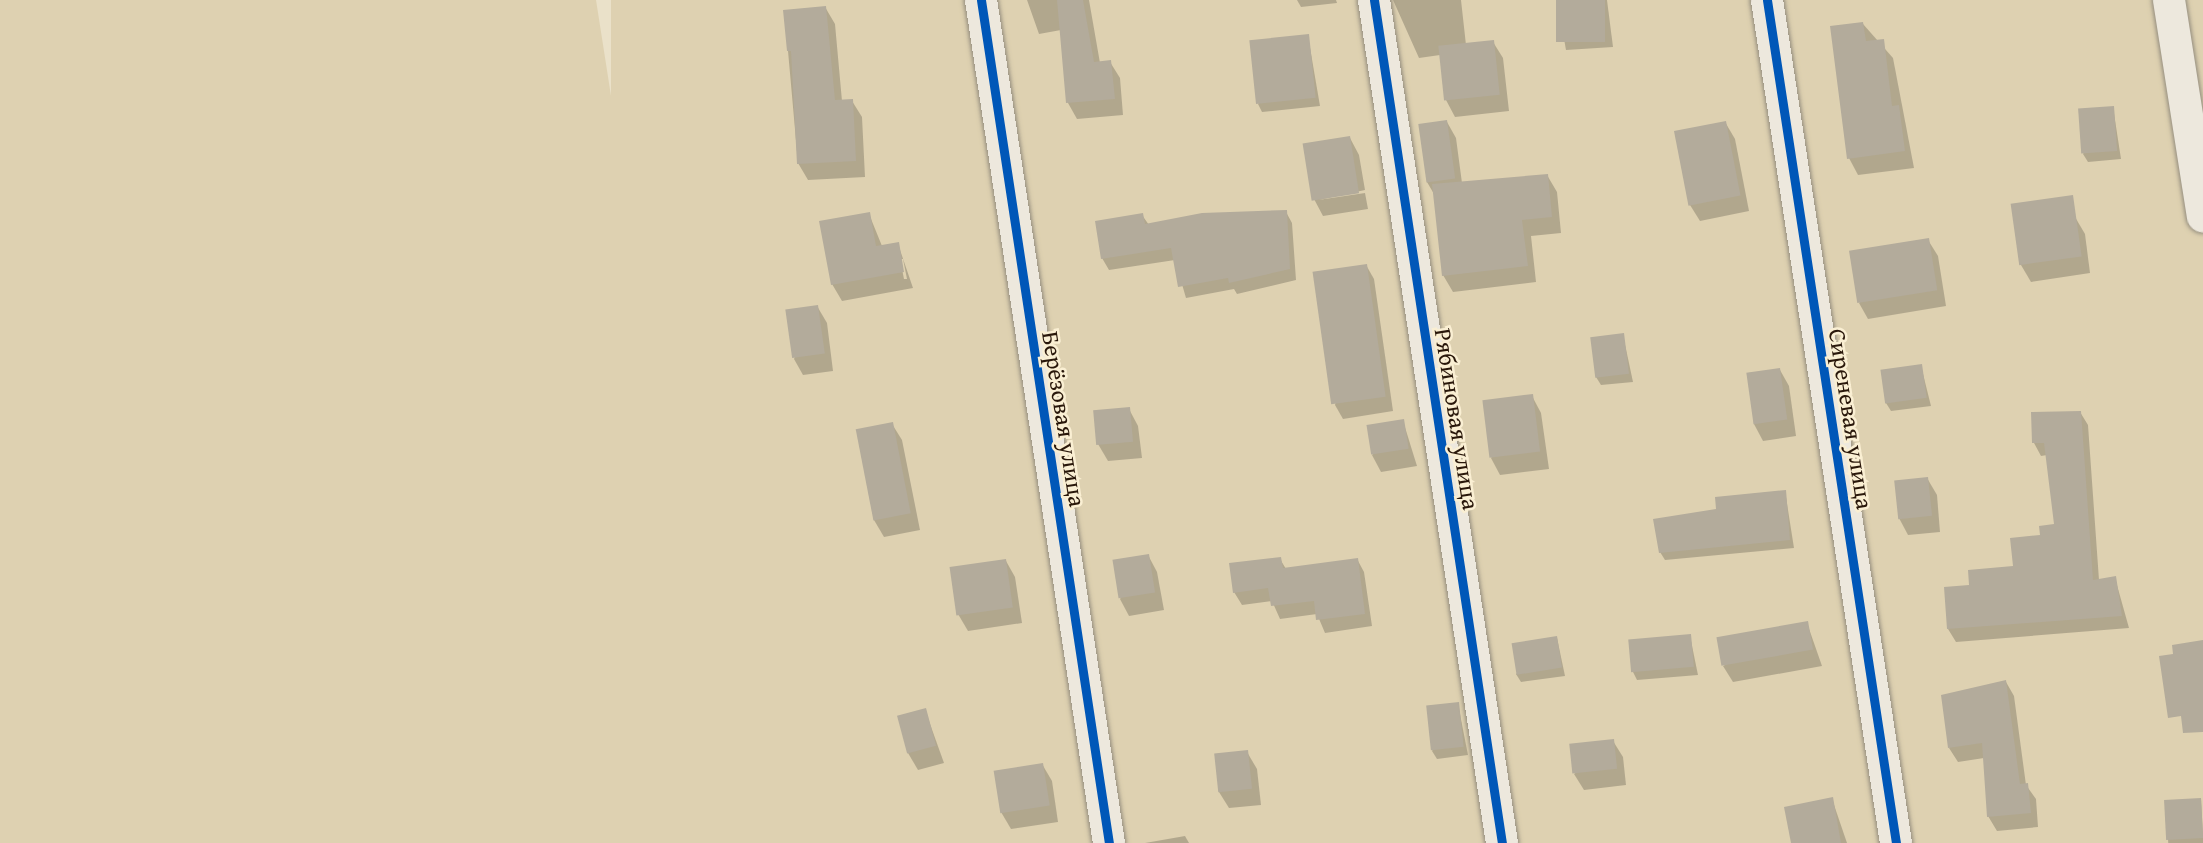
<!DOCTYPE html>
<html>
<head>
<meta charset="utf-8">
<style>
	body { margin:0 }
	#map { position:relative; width:2203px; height:843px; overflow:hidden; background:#eae1c9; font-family:"Gentium Book Plus",serif }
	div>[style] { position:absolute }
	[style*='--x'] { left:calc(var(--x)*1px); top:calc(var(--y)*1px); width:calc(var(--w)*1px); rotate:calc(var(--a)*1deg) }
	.green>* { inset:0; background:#ded1b1; transform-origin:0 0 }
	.shadow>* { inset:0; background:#0003; transform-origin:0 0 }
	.building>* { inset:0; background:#b3ab9b; transform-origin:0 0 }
	.roads { filter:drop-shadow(0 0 2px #958e7f) drop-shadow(0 0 2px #958e7f) }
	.street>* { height:32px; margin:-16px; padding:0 16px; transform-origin:16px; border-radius:16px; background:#ede8dd }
	.cycleway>* { height:9px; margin:-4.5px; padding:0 4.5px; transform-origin:4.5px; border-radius:4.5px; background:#0057b8 }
	span { translate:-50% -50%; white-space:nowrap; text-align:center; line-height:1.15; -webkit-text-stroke:5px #faefd3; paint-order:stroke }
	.street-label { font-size:24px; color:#29170a }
</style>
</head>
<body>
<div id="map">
	<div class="green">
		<i style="clip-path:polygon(0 0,596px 0,728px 843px,0 843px)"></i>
		<i style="left:611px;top:0;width:1592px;height:853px"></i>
	</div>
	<div class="shadow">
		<i style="clip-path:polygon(1027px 0,1089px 0,1100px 63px,1110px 62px,1120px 78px,1123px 115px,1077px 119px,1068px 103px,1061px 30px,1039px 34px)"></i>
		<i style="clip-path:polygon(1297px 0,1336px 0,1337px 3px,1301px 7px)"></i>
		<i style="clip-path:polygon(1393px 0,1461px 0,1466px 45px,1493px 42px,1503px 58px,1509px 111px,1455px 117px,1446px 100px,1440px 55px,1419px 58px)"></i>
		<i style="clip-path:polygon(1557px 0,1607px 0,1613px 47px,1566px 50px)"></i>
		<i style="clip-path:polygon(825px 7px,835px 24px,842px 101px,852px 101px,862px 117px,865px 177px,808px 180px,798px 163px,788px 51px)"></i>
		<i style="clip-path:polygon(1863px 24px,1893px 58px,1914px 168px,1858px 175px,1849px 158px)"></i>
		<i style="clip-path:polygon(1308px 36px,1320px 106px,1262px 112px,1258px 104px)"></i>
		<i style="clip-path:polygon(2113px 107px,2121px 159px,2088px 162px,2083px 154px)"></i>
		<i style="clip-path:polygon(1447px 122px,1456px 138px,1462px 183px,1547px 175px,1557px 192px,1561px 233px,1531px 236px,1536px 282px,1453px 292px,1443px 275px,1434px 194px,1427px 182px)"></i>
		<i style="clip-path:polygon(1725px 122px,1735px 139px,1749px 211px,1700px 221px,1690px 205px)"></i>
		<i style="clip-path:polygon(1350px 138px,1359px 155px,1365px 190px,1318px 200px,1365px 193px,1368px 209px,1323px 216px,1314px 199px)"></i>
		<i style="clip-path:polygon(2013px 205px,2075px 217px,2085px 234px,2090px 273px,2031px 282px,2021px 265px)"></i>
		<i style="clip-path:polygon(1286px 212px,1292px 223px,1296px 280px,1237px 294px,1234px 289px,1186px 298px,1175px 260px,1109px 270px,1102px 258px,1142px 215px,1149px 225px)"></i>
		<i style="clip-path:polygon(evenodd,869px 214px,882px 246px,898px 244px,913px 288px,842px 301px,832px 284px,869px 214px,900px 259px,903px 259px,907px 279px,904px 279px,900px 259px)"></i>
		<i style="clip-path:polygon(1928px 240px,1938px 256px,1946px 306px,1868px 319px,1859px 303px)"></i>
		<i style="clip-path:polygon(1366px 265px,1374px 279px,1393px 411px,1343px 419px,1335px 405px)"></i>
		<i style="clip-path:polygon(817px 306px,827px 323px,833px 371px,803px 375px,794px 359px)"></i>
		<i style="clip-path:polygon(1623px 335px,1633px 382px,1601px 385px,1596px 377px)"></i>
		<i style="clip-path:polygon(1921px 366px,1931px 406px,1891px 411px,1886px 403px)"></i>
		<i style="clip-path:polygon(1780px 370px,1789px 386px,1796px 436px,1763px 441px,1754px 424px,1748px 373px)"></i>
		<i style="clip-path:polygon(1532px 396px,1541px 413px,1549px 469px,1500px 475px,1491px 458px)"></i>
		<i style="clip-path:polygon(1129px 409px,1138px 426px,1142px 458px,1108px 461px,1098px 444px)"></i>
		<i style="clip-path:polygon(2080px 412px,2088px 425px,2099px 580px,2115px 578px,2129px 628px,1956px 642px,1948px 629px,1971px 586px,2014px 567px,2055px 525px,2047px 455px,2041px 456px,2034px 443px)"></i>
		<i style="clip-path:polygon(1403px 421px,1417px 466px,1381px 472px,1372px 455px)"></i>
		<i style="clip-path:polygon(892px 424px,902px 440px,920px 530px,884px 537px,874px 520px,857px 430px)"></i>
		<i style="clip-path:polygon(1927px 478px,1937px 495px,1940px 532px,1908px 535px,1899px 518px)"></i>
		<i style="clip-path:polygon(1785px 491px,1794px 548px,1665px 560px,1660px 552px,1718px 510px)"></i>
		<i style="clip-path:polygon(1148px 555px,1157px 572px,1164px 610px,1129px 616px,1120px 599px)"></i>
		<i style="clip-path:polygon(1280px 559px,1286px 569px,1357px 559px,1364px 572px,1372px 626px,1325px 633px,1317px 614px,1280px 619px,1272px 601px,1242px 605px,1234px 592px)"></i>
		<i style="clip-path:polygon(1006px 561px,1015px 577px,1022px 623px,968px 631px,958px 614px)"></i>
		<i style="clip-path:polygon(1807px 623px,1822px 666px,1733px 682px,1723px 666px)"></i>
		<i style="clip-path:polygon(1690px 636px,1698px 675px,1637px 680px,1633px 672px)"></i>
		<i style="clip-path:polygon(1557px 638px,1565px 676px,1521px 682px,1516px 674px)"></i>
		<i style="clip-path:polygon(2006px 682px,2014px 696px,2026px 785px,2036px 799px,2038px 827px,1997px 831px,1988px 816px,1984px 758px,1958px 762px,1949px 748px)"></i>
		<i style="clip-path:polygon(1458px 704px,1468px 755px,1437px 759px,1432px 751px)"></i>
		<i style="clip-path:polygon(925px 710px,944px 763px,918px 770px,908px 753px)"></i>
		<i style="clip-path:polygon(1613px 741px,1623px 757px,1626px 785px,1584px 790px,1574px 774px)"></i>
		<i style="clip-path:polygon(1247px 752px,1257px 769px,1261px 805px,1229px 808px,1219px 792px)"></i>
		<i style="clip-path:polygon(1042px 764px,1052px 781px,1058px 822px,1011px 829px,1001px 812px)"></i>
		<i style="clip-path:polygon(1832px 799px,1847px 843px,1793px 843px)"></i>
		<i style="left:2201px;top:799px;width:44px;height:35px;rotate:87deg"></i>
		<i style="clip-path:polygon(1185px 836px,1189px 843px,1145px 843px)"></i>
	</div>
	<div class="building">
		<i style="clip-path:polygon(1057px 0,1083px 0,1094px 62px,1111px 60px,1115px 99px,1066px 103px)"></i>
		<i style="left:1556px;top:0;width:49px;height:42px"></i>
		<i style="clip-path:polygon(826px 6px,835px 100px,853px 99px,856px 161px,797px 164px,791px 51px,787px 51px,783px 10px)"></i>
		<i style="clip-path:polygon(1863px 22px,1866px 41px,1884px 39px,1892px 106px,1899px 105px,1905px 151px,1847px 159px,1830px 26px)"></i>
		<i style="left:1309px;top:34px;width:64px;height:60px;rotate:84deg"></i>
		<i style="left:1494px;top:40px;width:55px;height:56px;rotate:84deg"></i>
		<i style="left:2114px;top:106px;width:45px;height:36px;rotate:86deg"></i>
		<i style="left:1447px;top:120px;width:59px;height:29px;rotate:82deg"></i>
		<i style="left:1726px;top:121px;width:76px;height:53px;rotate:79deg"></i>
		<i style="left:1350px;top:136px;width:58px;height:48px;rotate:81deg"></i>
		<i style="clip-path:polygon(1548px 174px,1552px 217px,1522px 220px,1528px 266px,1442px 276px,1432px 184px)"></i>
		<i style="left:2073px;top:195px;width:62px;height:63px;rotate:82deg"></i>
		<i style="clip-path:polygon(1287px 210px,1290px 269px,1229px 283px,1228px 278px,1178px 287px,1171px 248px,1101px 259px,1095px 221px,1143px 213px,1145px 224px,1202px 213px)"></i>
		<i style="clip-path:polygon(870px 212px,876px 246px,899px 242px,904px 272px,831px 285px,819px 221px)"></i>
		<i style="left:1929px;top:238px;width:53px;height:81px;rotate:81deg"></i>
		<i style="left:1367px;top:264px;width:134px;height:55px;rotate:82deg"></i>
		<i style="left:818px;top:305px;width:49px;height:33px;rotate:82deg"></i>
		<i style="left:1624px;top:333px;width:41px;height:34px;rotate:83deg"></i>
		<i style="left:1922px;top:364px;width:34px;height:42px;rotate:82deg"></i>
		<i style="left:1780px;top:368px;width:52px;height:34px;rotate:82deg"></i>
		<i style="left:1533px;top:394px;width:58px;height:51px;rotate:83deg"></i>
		<i style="left:1130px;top:407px;width:35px;height:37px;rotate:85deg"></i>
		<i style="clip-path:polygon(2081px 411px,2093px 580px,2116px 576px,2122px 616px,1947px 629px,1944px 587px,1969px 585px,1968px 570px,2013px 566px,2010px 538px,2040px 535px,2039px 526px,2054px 524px,2044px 443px,2032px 443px,2031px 412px)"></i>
		<i style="left:1404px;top:419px;width:30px;height:38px;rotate:81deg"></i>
		<i style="left:893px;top:422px;width:93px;height:38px;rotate:79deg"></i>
		<i style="left:1928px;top:477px;width:39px;height:34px;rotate:84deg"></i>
		<i style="clip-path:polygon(1786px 490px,1790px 540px,1659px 553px,1653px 519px,1716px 509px,1715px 497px)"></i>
		<i style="left:1149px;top:554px;width:39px;height:37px;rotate:81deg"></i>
		<i style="clip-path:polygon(1281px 557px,1283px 568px,1358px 558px,1365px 614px,1316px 620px,1314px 601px,1271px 606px,1268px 588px,1233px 593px,1229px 563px)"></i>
		<i style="left:1006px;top:559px;width:49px;height:57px;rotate:82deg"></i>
		<i style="left:1808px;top:621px;width:29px;height:93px;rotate:80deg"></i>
		<i style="left:1691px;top:634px;width:33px;height:63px;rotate:85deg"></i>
		<i style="left:1557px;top:636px;width:32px;height:46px;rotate:81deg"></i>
		<i style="clip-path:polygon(2203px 640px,2203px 732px,2183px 733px,2181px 716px,2168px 718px,2159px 656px,2173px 654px,2172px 645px)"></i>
		<i style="clip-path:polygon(2006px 680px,2020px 784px,2028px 783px,2031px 813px,1987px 817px,1982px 743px,1948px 748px,1941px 695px)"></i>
		<i style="left:1459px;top:702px;width:45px;height:33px;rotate:84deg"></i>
		<i style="left:926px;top:708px;width:39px;height:30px;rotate:75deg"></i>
		<i style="left:1614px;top:739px;width:30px;height:45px;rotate:84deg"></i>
		<i style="left:1248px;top:750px;width:39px;height:34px;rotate:84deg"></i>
		<i style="left:1043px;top:763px;width:43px;height:50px;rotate:81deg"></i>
		<i style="clip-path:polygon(1833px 797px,1841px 843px,1791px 843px,1784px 807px)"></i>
		<i style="left:2201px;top:798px;width:40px;height:37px;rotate:87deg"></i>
	</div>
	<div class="roads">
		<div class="street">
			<i style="--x:981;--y:0;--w:853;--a:81.37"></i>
			<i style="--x:1374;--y:0;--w:853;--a:81.37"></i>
			<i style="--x:1767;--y:0;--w:853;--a:81.3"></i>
			<i style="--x:2169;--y:0;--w:219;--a:81.1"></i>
		</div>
	</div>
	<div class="cycleway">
		<i style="--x:981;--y:0;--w:853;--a:81.37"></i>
		<i style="--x:1374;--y:0;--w:853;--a:81.37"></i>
		<i style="--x:1767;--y:0;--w:853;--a:81.3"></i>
	</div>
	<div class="street-label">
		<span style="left:1064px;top:419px;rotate:81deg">Берёзовая улица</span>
		<span style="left:1457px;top:419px;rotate:81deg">Рябиновая улица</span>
		<span style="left:1851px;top:419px;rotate:81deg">Сиреневая улица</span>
	</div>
</div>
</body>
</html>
